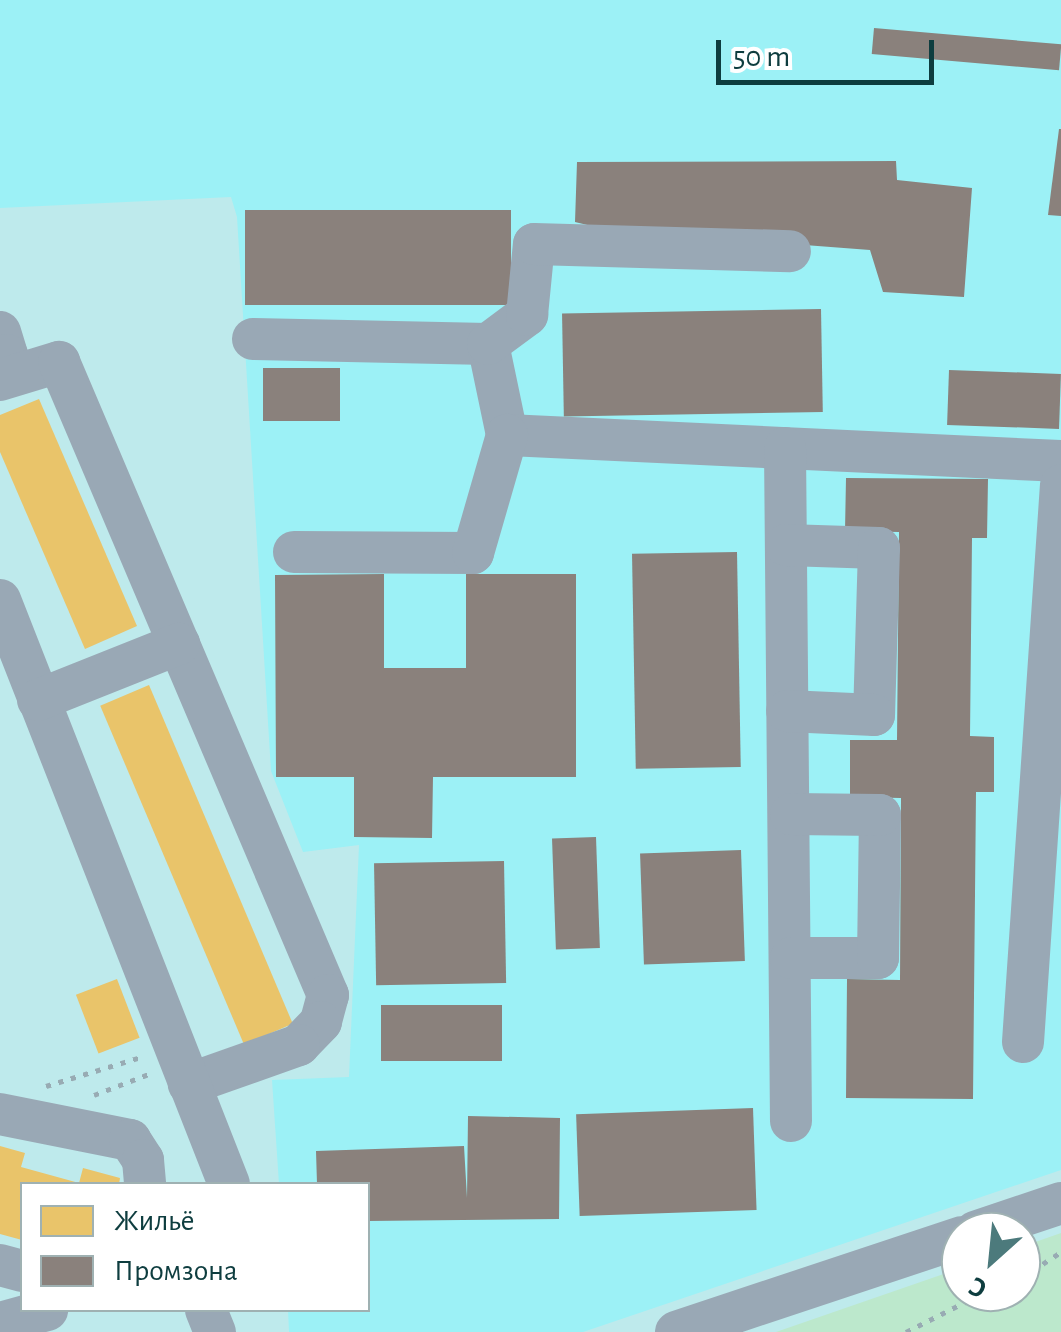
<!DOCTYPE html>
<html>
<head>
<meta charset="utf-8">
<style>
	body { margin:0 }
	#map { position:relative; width:1061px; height:1332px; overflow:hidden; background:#beeaec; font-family:"Alegreya Sans",sans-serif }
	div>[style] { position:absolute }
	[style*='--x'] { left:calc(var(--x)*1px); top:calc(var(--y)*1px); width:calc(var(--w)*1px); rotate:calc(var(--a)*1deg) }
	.built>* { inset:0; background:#9cf1f6 }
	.green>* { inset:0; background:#bce8cc }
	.homes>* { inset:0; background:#e9c46a; transform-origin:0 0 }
	.industry>* { inset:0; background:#8a817c; transform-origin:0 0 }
	.path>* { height:5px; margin-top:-2.5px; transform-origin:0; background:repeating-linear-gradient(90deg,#98abb3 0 5px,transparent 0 13px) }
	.minor>* { height:42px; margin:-21px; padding:0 21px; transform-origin:21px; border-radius:21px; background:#99a8b5 }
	span { translate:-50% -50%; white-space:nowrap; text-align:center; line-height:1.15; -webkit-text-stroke:10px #fff; paint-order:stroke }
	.legend { position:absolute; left:20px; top:1182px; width:350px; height:130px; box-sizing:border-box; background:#fff; border:2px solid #9fb1b2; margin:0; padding:12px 18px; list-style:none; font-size:30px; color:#0e3d3f }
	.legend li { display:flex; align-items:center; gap:20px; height:50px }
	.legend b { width:50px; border:2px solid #9fb1b2 }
	.north { position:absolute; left:941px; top:1212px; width:100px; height:100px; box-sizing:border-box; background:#fff; border:2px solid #9fb1b2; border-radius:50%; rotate:207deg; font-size:28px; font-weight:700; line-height:40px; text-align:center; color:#0e3d3f }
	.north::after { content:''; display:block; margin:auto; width:35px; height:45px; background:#4c7a7c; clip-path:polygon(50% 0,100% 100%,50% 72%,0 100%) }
	.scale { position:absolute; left:716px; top:40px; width:218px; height:45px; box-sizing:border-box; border:5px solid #0e3d3f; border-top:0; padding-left:12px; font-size:30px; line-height:35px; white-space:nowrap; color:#0e3d3f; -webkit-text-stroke:8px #fff; paint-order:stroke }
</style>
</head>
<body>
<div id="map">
	<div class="built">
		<i style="clip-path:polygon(0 0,1061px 0,1061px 1170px,583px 1332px,289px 1332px,288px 1310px,368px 1310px,368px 1184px,279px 1184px,272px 1080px,349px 1077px,359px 845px,303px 852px,271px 771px,237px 217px,231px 197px,0 208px)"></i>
	</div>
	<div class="green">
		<i style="clip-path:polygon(1061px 1233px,1061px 1332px,776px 1332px,961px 1268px,961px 1292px,1021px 1292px,1021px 1247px)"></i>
	</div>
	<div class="homes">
		<i style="clip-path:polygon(39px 399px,137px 626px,85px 649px,0 452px,0 415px)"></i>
		<i style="left:149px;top:685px;width:368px;height:53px;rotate:67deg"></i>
		<i style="left:117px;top:979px;width:63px;height:44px;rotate:69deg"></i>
		<i style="clip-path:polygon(0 1146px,25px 1153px,21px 1167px,79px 1183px,83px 1168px,120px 1178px,119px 1184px,22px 1184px,22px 1240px,0 1234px)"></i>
	</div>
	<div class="industry">
		<i style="left:874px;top:28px;width:188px;height:26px;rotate:5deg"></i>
		<i style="clip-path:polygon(1059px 129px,1061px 129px,1061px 216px,1048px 215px)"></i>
		<i style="clip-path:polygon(896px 161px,897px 180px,972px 188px,964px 297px,883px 292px,870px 250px,608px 230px,575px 222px,577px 162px)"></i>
		<i style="left:511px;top:210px;width:95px;height:266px;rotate:90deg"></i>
		<i style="left:821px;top:309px;width:103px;height:259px;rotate:89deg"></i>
		<i style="left:263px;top:368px;width:77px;height:53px"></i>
		<i style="left:949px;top:370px;width:112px;height:55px;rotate:2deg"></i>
		<i style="clip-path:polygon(846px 478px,988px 479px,987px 538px,972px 538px,970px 736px,994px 737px,994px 792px,976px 792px,973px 1099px,846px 1098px,847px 979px,900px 980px,901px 798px,850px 797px,850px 740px,897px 740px,899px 532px,845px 531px)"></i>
		<i style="left:737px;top:552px;width:215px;height:105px;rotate:89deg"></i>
		<i style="clip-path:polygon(384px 574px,384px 668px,466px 668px,466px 574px,576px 574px,576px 777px,433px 777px,432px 838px,354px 837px,354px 777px,276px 777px,275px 575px)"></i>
		<i style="left:596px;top:837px;width:111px;height:44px;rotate:88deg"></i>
		<i style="left:741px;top:850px;width:111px;height:101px;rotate:88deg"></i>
		<i style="left:504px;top:861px;width:122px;height:130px;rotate:89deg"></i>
		<i style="left:381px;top:1005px;width:121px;height:56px"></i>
		<i style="left:753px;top:1108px;width:102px;height:177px;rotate:88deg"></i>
		<i style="clip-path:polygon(468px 1116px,560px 1118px,559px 1219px,368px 1221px,368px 1184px,317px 1184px,316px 1151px,464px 1146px,467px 1198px)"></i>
	</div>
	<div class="path">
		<i style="--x:46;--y:1086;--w:99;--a:-17"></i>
		<i style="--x:94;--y:1095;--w:59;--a:-20.9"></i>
		<i style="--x:1021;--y:1278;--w:48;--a:-33"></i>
		<i style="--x:906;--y:1332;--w:89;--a:-26.9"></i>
	</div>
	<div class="minor">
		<i style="--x:0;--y:332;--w:24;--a:73"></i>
		<i style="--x:7;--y:355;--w:16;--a:117"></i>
		<i style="--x:253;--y:339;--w:235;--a:1.2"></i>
		<i style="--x:488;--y:344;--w:93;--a:78.2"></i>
		<i style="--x:507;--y:435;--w:555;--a:2.69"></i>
		<i style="--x:488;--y:344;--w:49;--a:-36.6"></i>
		<i style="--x:527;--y:315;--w:71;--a:-84.4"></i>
		<i style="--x:534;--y:244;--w:256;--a:1.6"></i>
		<i style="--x:0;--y:380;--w:62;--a:-17"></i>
		<i style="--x:59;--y:362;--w:688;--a:66.98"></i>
		<i style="--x:328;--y:995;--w:28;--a:105"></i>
		<i style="--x:321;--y:1022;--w:32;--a:134"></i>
		<i style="--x:299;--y:1045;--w:117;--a:160.5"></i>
		<i style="--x:785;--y:448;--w:673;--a:89.49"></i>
		<i style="--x:786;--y:545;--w:93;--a:1.8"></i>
		<i style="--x:879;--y:548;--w:167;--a:91.7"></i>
		<i style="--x:874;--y:715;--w:87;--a:-177.4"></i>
		<i style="--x:294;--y:552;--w:179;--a:0.3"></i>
		<i style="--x:473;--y:553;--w:123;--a:-73.9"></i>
		<i style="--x:0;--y:600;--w:627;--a:68.59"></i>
		<i style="--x:38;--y:700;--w:152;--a:-21.7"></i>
		<i style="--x:791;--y:958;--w:87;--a:0"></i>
		<i style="--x:878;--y:958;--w:143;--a:-89.2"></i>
		<i style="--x:880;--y:815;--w:89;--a:-179.4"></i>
		<i style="--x:1023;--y:1042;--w:558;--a:-86.1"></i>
		<i style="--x:0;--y:1114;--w:133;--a:11.3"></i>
		<i style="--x:130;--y:1140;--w:24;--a:57"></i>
		<i style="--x:143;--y:1160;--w:24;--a:85"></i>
		<i style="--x:975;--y:1232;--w:91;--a:-18.6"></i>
		<i style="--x:0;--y:1265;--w:23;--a:15"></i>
		<i style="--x:206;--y:1310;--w:24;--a:68"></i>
		<i style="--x:0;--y:1323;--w:49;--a:-15.5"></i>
		<i style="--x:676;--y:1332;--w:300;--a:-18.4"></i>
	</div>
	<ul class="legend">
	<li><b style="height:28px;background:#e9c46a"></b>Жильё</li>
	<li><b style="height:28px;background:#8a817c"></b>Промзона</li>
	</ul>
	<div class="north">С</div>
	<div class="scale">50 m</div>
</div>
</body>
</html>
